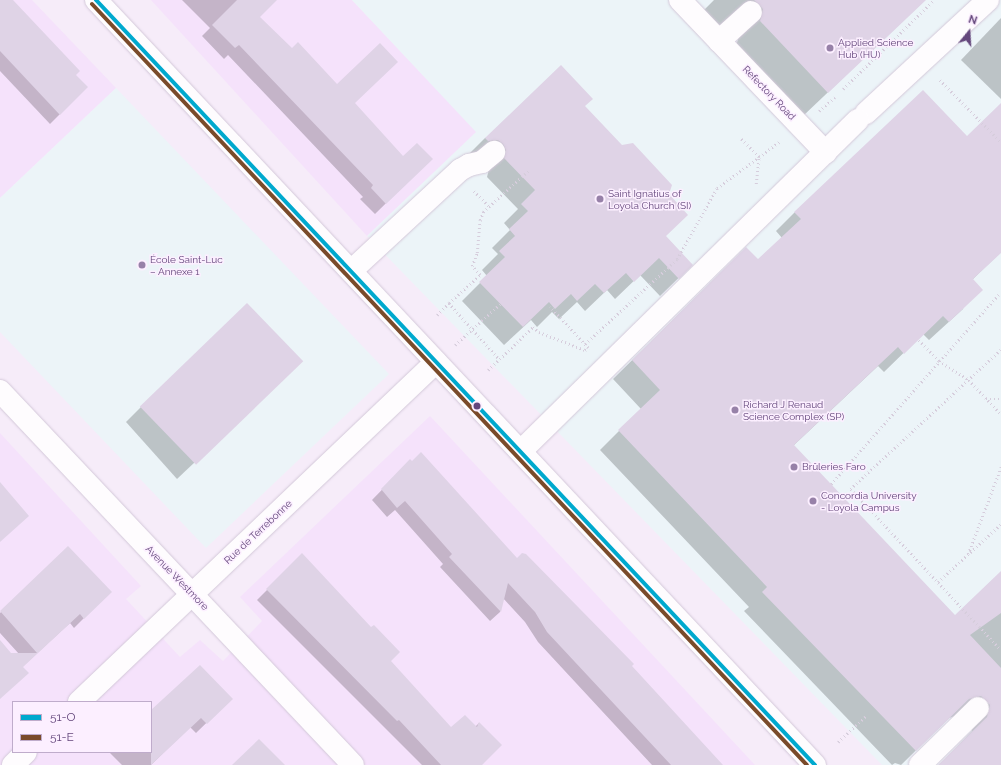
<!DOCTYPE html>
<html>
<head>
<meta charset="utf-8">
<style>
	body { margin:0 }
	#map { position:relative; width:1001px; height:765px; overflow:hidden; background:#f6ecf9; font-family:Raleway,sans-serif }
	div>[style] { position:absolute }
	[style*='--x'] { left:calc(var(--x)*1px); top:calc(var(--y)*1px); width:calc(var(--w)*1px); rotate:calc(var(--a)*1deg) }
	.residential>* { inset:0; background:#f5e2fb }
	.education>* { inset:0; background:#ecf4f8 }
	.shadow>* { inset:0; background:#0003 }
	.building>* { inset:0; background:#dfd3e6; transform-origin:0 0 }
	.path>* { height:2.5px; margin-top:-1.25px; transform-origin:0; background:repeating-linear-gradient(90deg,#d6cddc 0 1px,transparent 0 4px) }
	.roads { filter:drop-shadow(0 0 1px #d3c8d9) drop-shadow(0 0 1px #d3c8d9) }
	.minor>* { height:22px; margin:-11px; padding:0 11px; transform-origin:11px; border-radius:11px; background:#fefcfe }
	.bus-1>* { height:4px; margin:-2px; padding:0 2px; transform-origin:2px; border-radius:2px; background:#00a9ce }
	.bus-2>* { height:4px; margin:-2px; padding:0 2px; transform-origin:2px; border-radius:2px; background:#7a4b2a }
	.dots>* { width:11px; height:11px; translate:-50% -50%; box-sizing:border-box; border:2px solid #fcefff; border-radius:50% }
	span { translate:-50% -50%; white-space:nowrap; text-align:center; line-height:1.15; -webkit-text-stroke:3px #fcefff; paint-order:stroke }
	.poi-label { font-size:10px; color:#64477c }
	.left { translate:0 -50%; text-align:left }
	.street-label { font-size:10px; color:#64477c }
	.legend { position:absolute; left:12px; top:701px; width:140px; height:52px; box-sizing:border-box; background:#fcefff; border:1px solid #bfaccb; margin:0; padding:5px 7px; list-style:none; font-size:12px; color:#64477c }
	.legend li { display:flex; align-items:center; gap:8px; height:20px }
	.legend b { width:20px; border:1px solid #bfaccb }
	.north { position:absolute; left:949px; top:12px; width:40px; height:40px; -webkit-text-stroke:3px #fcefff; paint-order:stroke; rotate:18deg; font-size:11px; font-weight:700; line-height:16px; text-align:center; color:#64477c }
	.north::after { content:''; display:block; margin:auto; width:14px; height:18px; background:#64477c; clip-path:polygon(50% 0,100% 100%,50% 72%,0 100%) }
</style>
</head>
<body>
<div id="map">
	<div class="residential">
		<i style="clip-path:polygon(0 0,32px 0,116px 88px,0 198px)"></i>
		<i style="clip-path:polygon(151px 0,352px 0,477px 132px,367px 236px)"></i>
		<i style="clip-path:polygon(evenodd,430px 416px,755px 765px,0 765px,0 433px,141px 586px,126px 599px,180px 657px,200px 640px,223px 661px,262px 621px,240px 597px,430px 416px,13px 702px,151px 702px,151px 752px,13px 752px,13px 702px)"></i>
	</div>
	<div class="education">
		<i style="clip-path:polygon(352px 0,1001px 0,1001px 765px,882px 765px,367px 236px,476px 132px)"></i>
		<i style="clip-path:polygon(116px 88px,389px 374px,206px 548px,0 332px,0 198px)"></i>
	</div>
	<div class="shadow">
		<i style="clip-path:polygon(0 0,11px 0,75px 75px,77px 97px,50px 124px,0 71px)"></i>
		<i style="clip-path:polygon(182px 0,275px 0,258px 17px,292px 50px,354px 104px,403px 157px,431px 159px,375px 214px,360px 199px,363px 197px,228px 55px,224px 59px,202px 36px,210px 28px)"></i>
		<i style="clip-path:polygon(714px 0,925px 0,803px 116px,736px 45px,740px 34px,724px 23px,718px 26px,704px 10px)"></i>
		<i style="clip-path:polygon(1001px 18px,1001px 99px,961px 60px)"></i>
		<i style="clip-path:polygon(1001px 104px,1001px 252px,972px 280px,963px 309px,929px 340px,923px 334px,884px 372px,878px 366px,793px 446px,955px 616px,1001px 572px,1001px 765px,939px 765px,972px 731px,968px 719px,961px 714px,949px 718px,901px 765px,895px 763px,892px 765px,744px 611px,749px 607px,600px 450px,641px 409px,613px 379px,746px 248px,758px 260px,782px 238px,776px 231px,795px 212px,967px 137px)"></i>
		<i style="clip-path:polygon(584px 107px,667px 195px,665px 236px,692px 265px,660px 296px,640px 275px,615px 299px,607px 290px,585px 311px,577px 302px,559px 319px,552px 312px,537px 327px,531px 320px,504px 345px,462px 301px,487px 276px,482px 270px,498px 254px,492px 248px,510px 230px,504px 223px,518px 209px,487px 177px,489px 169px,467px 156px,485px 138px)"></i>
		<i style="clip-path:polygon(287px 375px,177px 479px,126px 422px,141px 407px)"></i>
		<i style="clip-path:polygon(410px 461px,631px 666px,721px 765px,652px 765px,538px 642px,525px 622px,503px 598px,500px 612px,490px 621px,440px 567px,443px 564px,395px 510px,387px 517px,372px 500px)"></i>
		<i style="clip-path:polygon(68px 548px,110px 592px,74px 628px,70px 623px,22px 667px,0 698px,0 653px,19px 654px,0 633px,0 613px)"></i>
		<i style="clip-path:polygon(302px 555px,390px 661px,451px 729px,475px 727px,479px 723px,481px 765px,422px 765px,257px 600px)"></i>
		<i style="clip-path:polygon(231px 699px,196px 733px,190px 727px,151px 765px,122px 765px,110px 753px,151px 752px,151px 714px)"></i>
	</div>
	<div class="building">
		<i style="clip-path:polygon(0 0,13px 0,80px 71px,76px 75px,88px 87px,60px 115px,0 51px)"></i>
		<i style="clip-path:polygon(237px 0,277px 0,260px 17px,292px 48px,298px 42px,337px 84px,380px 43px,398px 62px,355px 103px,403px 156px,417px 143px,433px 159px,386px 204px,371px 188px,373px 185px,239px 45px,235px 48px,212px 25px)"></i>
		<i style="clip-path:polygon(754px 0,926px 0,828px 93px,760px 21px,763px 9px)"></i>
		<i style="clip-path:polygon(561px 65px,593px 99px,585px 106px,622px 145px,633px 143px,672px 185px,669px 194px,688px 215px,666px 236px,693px 265px,679px 279px,659px 258px,634px 282px,626px 273px,604px 293px,595px 284px,577px 301px,571px 294px,555px 309px,549px 302px,523px 327px,479px 282px,505px 257px,499px 251px,515px 236px,509px 229px,528px 211px,521px 204px,535px 190px,504px 158px,506px 150px,503px 144px,498px 140px,488px 141px,485px 138px)"></i>
		<i style="clip-path:polygon(923px 90px,967px 136px,1001px 103px,1001px 253px,973px 279px,983px 290px,949px 322px,943px 316px,904px 354px,898px 347px,794px 445px,955px 615px,1001px 571px,1001px 613px,970px 635px,1001px 668px,1001px 765px,938px 765px,987px 717px,990px 705px,981px 696px,969px 699px,916px 751px,762px 592px,767px 587px,618px 430px,660px 390px,632px 360px,746px 247px,758px 259px,801px 219px,794px 212px)"></i>
		<i style="left:247px;top:303px;width:81px;height:149px;rotate:46deg"></i>
		<i style="clip-path:polygon(421px 452px,517px 558px,522px 553px,526px 554px,634px 664px,632px 666px,723px 765px,671px 765px,547px 632px,535px 612px,508px 583px,501px 612px,449px 557px,452px 554px,405px 501px,397px 508px,381px 489px,410px 459px,412px 461px)"></i>
		<i style="clip-path:polygon(0 482px,29px 516px,0 542px)"></i>
		<i style="clip-path:polygon(68px 546px,112px 592px,84px 619px,80px 614px,23px 667px,29px 673px,0 699px,0 640px,11px 653px,37px 653px,0 611px)"></i>
		<i style="clip-path:polygon(302px 553px,371px 627px,374px 625px,400px 652px,391px 661px,451px 727px,465px 715px,477px 727px,479px 722px,502px 745px,482px 765px,441px 765px,399px 720px,397px 721px,266px 589px)"></i>
		<i style="clip-path:polygon(200px 665px,233px 699px,207px 724px,201px 718px,151px 765px,151px 710px)"></i>
		<i style="clip-path:polygon(259px 739px,285px 765px,232px 765px)"></i>
	</div>
	<div class="path">
		<i style="--x:940;--y:80;--w:87;--a:45.5"></i>
		<i style="--x:843;--y:89;--w:127;--a:-44.4"></i>
		<i style="--x:819;--y:111;--w:21;--a:-41"></i>
		<i style="--x:756;--y:184;--w:27;--a:-84"></i>
		<i style="--x:759;--y:157;--w:26;--a:-37"></i>
		<i style="--x:474;--y:191;--w:21;--a:45"></i>
		<i style="--x:449;--y:303;--w:42;--a:-42.1"></i>
		<i style="--x:480;--y:275;--w:12;--a:-132"></i>
		<i style="--x:472;--y:266;--w:14;--a:-69"></i>
		<i style="--x:477;--y:253;--w:33;--a:-85"></i>
		<i style="--x:480;--y:220;--w:9;--a:-69"></i>
		<i style="--x:483;--y:212;--w:61;--a:-42.3"></i>
		<i style="--x:437;--y:315;--w:17;--a:-45"></i>
		<i style="--x:449;--y:303;--w:75;--a:48.2"></i>
		<i style="--x:919;--y:340;--w:29;--a:46"></i>
		<i style="--x:939;--y:361;--w:36;--a:32"></i>
		<i style="--x:969;--y:380;--w:47;--a:46.7"></i>
		<i style="--x:585;--y:344;--w:125;--a:-42.7"></i>
		<i style="--x:677;--y:259;--w:81;--a:-60.6"></i>
		<i style="--x:717;--y:188;--w:52;--a:-36.4"></i>
		<i style="--x:759;--y:157;--w:27;--a:-135"></i>
		<i style="--x:455;--y:345;--w:61;--a:-42.3"></i>
		<i style="--x:1001;--y:350;--w:205;--a:137.2"></i>
		<i style="--x:851;--y:489;--w:220;--a:47"></i>
		<i style="--x:488;--y:370;--w:62;--a:-43.7"></i>
		<i style="--x:533;--y:327;--w:8;--a:40"></i>
		<i style="--x:539;--y:332;--w:49;--a:21.4"></i>
		<i style="--x:585;--y:350;--w:4;--a:-34"></i>
		<i style="--x:588;--y:348;--w:56;--a:-132.8"></i>
		<i style="--x:986;--y:399;--w:15;--a:0"></i>
		<i style="--x:831;--y:484;--w:256;--a:-48.5"></i>
		<i style="--x:968;--y:554;--w:93;--a:-69.2"></i>
		<i style="--x:938;--y:582;--w:86;--a:-42.6"></i>
		<i style="--x:838;--y:742;--w:38;--a:-43"></i>
	</div>
	<div class="roads">
		<div class="minor">
			<i style="--x:96;--y:0;--w:1050;--a:46.78"></i>
			<i style="--x:680;--y:0;--w:211;--a:46.3"></i>
			<i style="--x:719;--y:41;--w:43;--a:-42.2"></i>
			<i style="--x:866;--y:113;--w:166;--a:-42.8"></i>
			<i style="--x:351;--y:271;--w:149;--a:-42.8"></i>
			<i style="--x:460;--y:170;--w:10;--a:-29"></i>
			<i style="--x:469;--y:165;--w:13;--a:-13"></i>
			<i style="--x:482;--y:162;--w:16;--a:-40"></i>
			<i style="--x:0;--y:391;--w:514;--a:46.65"></i>
			<i style="--x:521;--y:451;--w:472;--a:-44.5"></i>
			<i style="--x:79;--y:702;--w:493;--a:-43.6"></i>
			<i style="--x:13;--y:765;--w:18;--a:-45"></i>
			<i style="--x:920;--y:765;--w:81;--a:-44.5"></i>
		</div>
	</div>
	<div class="bus-1">
		<i style="--x:96;--y:0;--w:1050;--a:46.78"></i>
	</div>
	<div class="bus-2">
		<i style="--x:92;--y:4;--w:1044;--a:46.79"></i>
	</div>
	<div class="dots">
		<i style="left:830px;top:48px;background:#9781a8"></i>
		<i style="left:600px;top:199px;background:#9781a8"></i>
		<i style="left:142px;top:265px;background:#9781a8"></i>
		<i style="left:477px;top:406px;background:#64477c"></i>
		<i style="left:735px;top:410px;background:#9781a8"></i>
		<i style="left:794px;top:467px;background:#9781a8"></i>
		<i style="left:813px;top:501px;background:#9781a8"></i>
	</div>
	<div class="poi-label">
		<span class="left" style="left:838px;top:48px">Applied Science<br>Hub (HU)</span>
		<span class="left" style="left:608px;top:199px">Saint Ignatius of<br>Loyola Church (SI)</span>
		<span class="left" style="left:150px;top:265px">École Saint-Luc<br>– Annexe 1</span>
		<span class="left" style="left:743px;top:410px">Richard J Renaud<br>Science Complex (SP)</span>
		<span class="left" style="left:802px;top:467px">Brûleries Faro</span>
		<span class="left" style="left:821px;top:501px">Concordia University<br>- Loyola Campus</span>
	</div>
	<div class="street-label">
		<span style="left:769px;top:93px;rotate:46deg">Refectory Road</span>
		<span style="left:258px;top:532px;rotate:-43deg">Rue de Terrebonne</span>
		<span style="left:177px;top:578px;rotate:46deg">Avenue Westmore</span>
	</div>
	<ul class="legend">
	<li><b style="height:5px;background:#00a9ce"></b>51-O</li>
	<li><b style="height:5px;background:#7a4b2a"></b>51-E</li>
	</ul>
	<div class="north">N</div>
</div>
</body>
</html>
